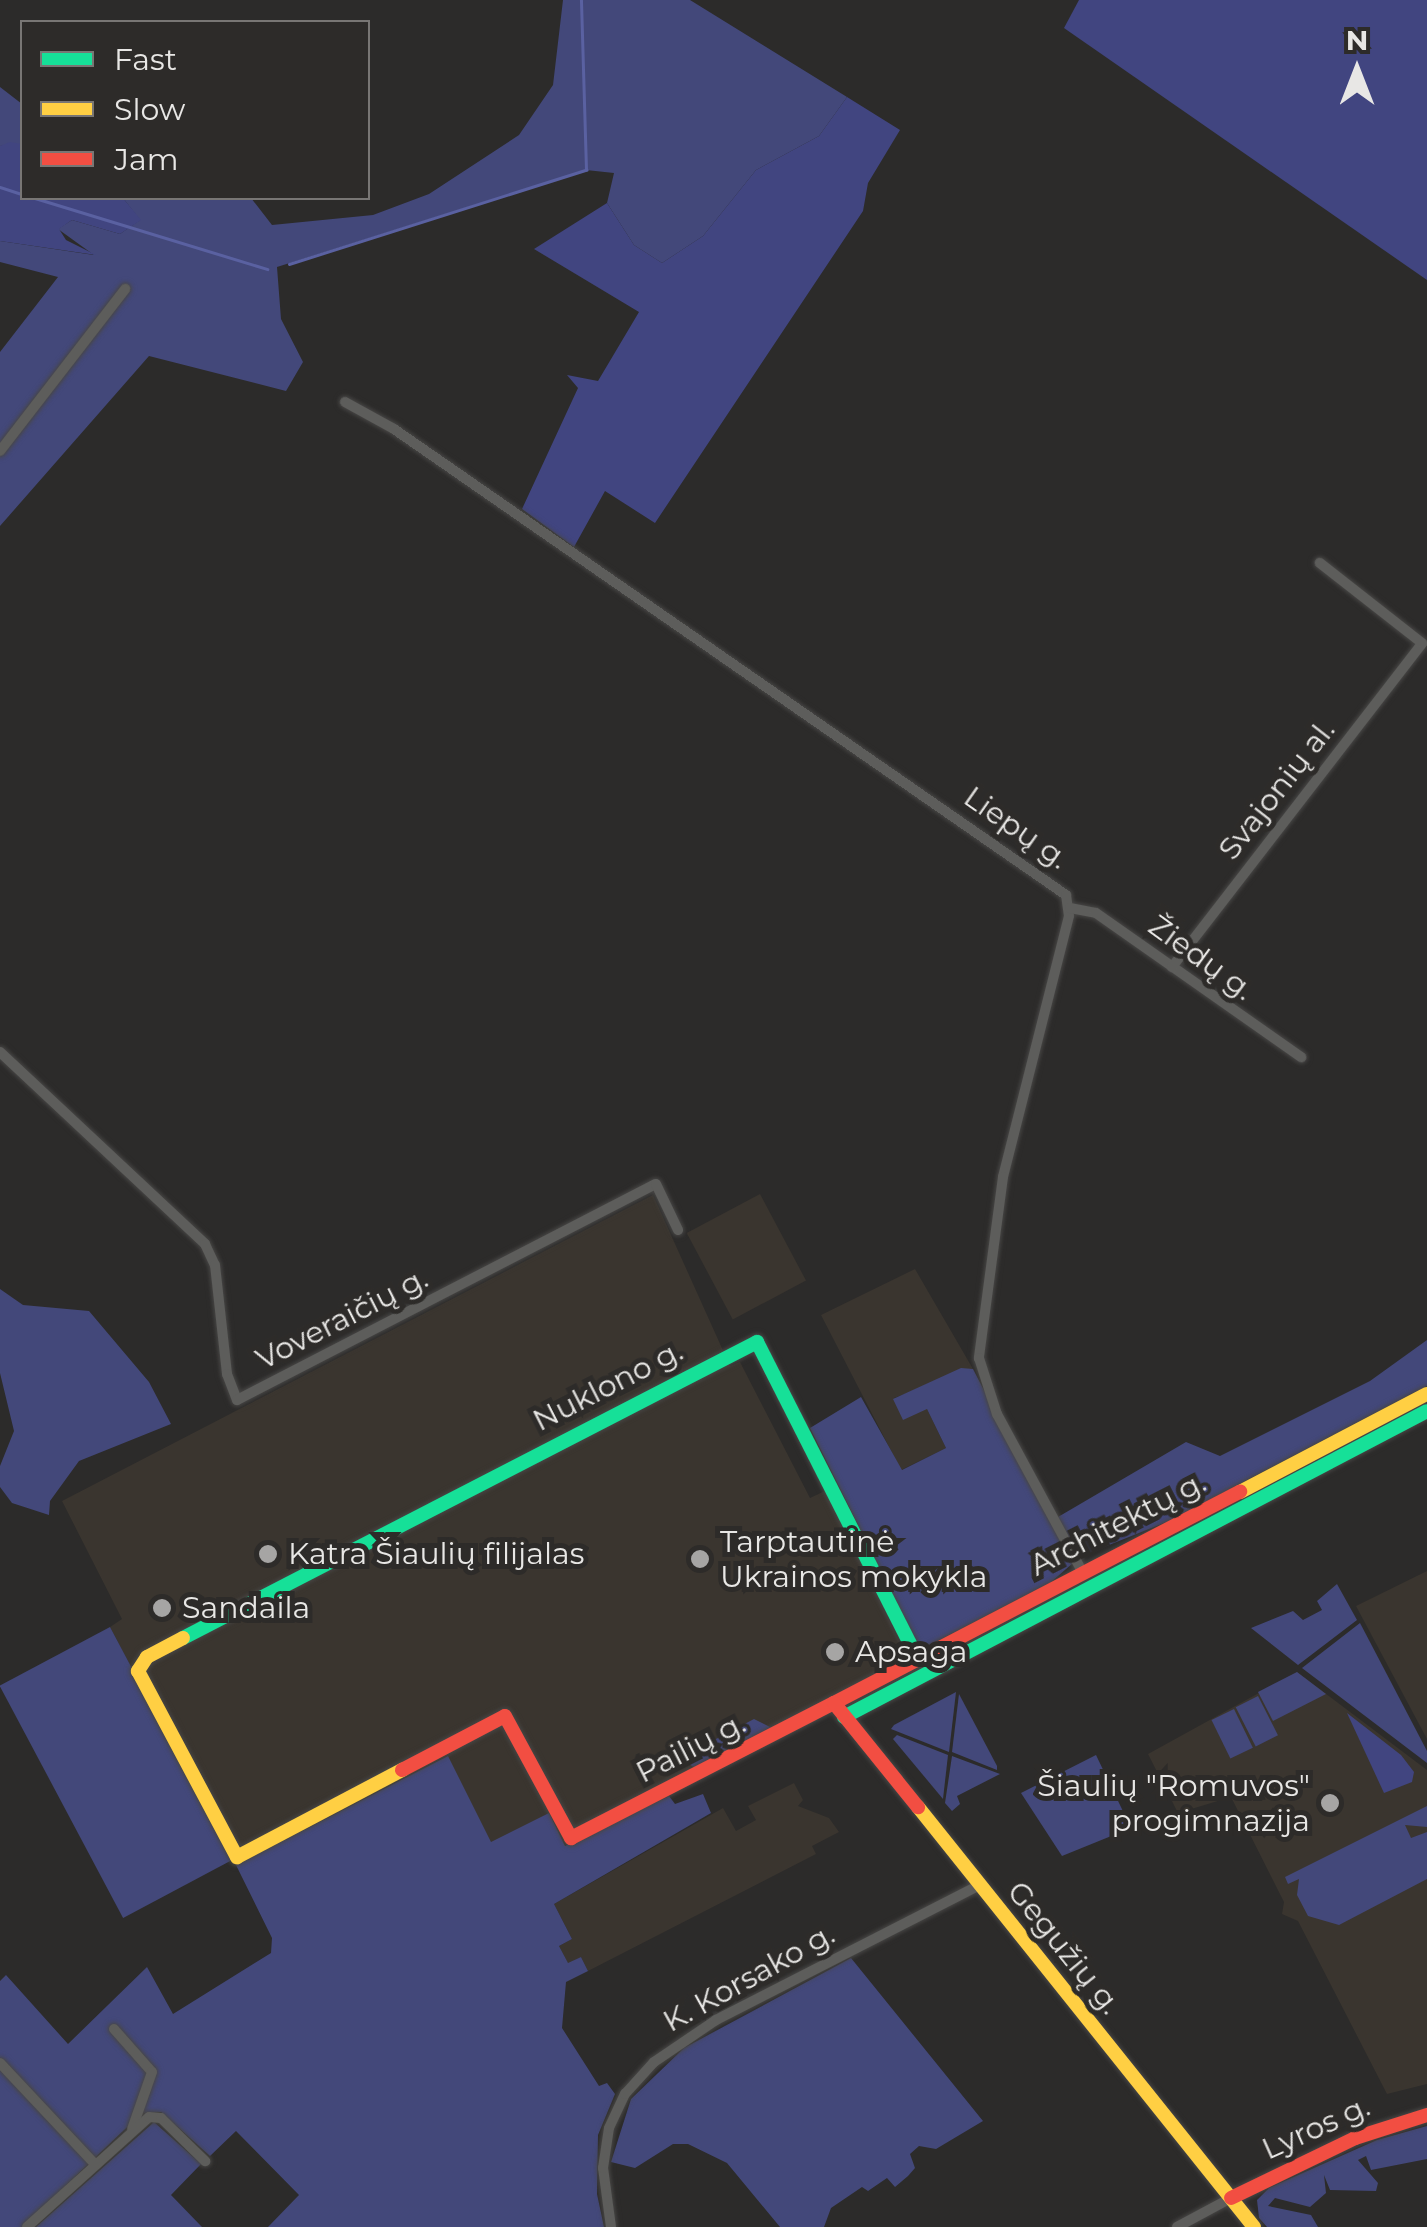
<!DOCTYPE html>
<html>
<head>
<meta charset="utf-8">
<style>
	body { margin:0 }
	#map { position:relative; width:1427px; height:2227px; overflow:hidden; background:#2c2b2a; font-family:Montserrat,sans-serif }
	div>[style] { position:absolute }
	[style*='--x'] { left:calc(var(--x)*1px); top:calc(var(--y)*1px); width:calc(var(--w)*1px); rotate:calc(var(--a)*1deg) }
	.built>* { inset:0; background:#3a352f; transform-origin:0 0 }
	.green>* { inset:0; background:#43487a; transform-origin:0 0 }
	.forest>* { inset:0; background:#414580 }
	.stream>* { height:2.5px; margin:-1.25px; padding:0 1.25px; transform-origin:1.25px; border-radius:1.25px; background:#5a61a1 }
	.roads { filter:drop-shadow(0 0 2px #474645) drop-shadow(0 0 2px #474645) }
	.street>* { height:10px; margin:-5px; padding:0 5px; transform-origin:5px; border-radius:5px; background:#5d5d5b }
	.fast>* { height:14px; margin:-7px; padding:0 7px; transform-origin:7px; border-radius:7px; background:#16e098 }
	.slow>* { height:14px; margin:-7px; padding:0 7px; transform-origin:7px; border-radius:7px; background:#ffcf43 }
	.jam>* { height:14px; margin:-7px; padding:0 7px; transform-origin:7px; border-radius:7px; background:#f24e42 }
	.dots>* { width:28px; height:28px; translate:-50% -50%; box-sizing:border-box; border:5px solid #2d2b29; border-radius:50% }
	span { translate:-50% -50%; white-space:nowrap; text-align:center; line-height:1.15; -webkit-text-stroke:10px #2d2b29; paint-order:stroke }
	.street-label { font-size:30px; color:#e8e7e5 }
	.poi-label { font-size:30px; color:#e8e7e5 }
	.left { translate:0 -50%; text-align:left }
	.right { translate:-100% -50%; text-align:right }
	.legend { position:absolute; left:20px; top:20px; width:350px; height:180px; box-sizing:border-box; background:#2d2b29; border:2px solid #787674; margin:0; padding:12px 18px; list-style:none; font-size:30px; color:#e8e7e5 }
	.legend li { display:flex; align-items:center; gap:20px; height:50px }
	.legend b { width:50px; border:2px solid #787674 }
	.north { position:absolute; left:1307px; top:20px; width:100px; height:100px; -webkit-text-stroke:8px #2d2b29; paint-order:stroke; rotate:0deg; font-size:28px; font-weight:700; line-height:40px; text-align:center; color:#e8e7e5 }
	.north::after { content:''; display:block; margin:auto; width:35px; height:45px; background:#e8e7e5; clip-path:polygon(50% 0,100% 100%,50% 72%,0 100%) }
</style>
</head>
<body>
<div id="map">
	<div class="built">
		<i style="left:760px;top:1194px;width:98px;height:83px;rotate:62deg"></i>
		<i style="clip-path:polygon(653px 1195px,730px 1366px,740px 1362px,810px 1498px,827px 1490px,907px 1658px,814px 1707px,818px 1720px,565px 1846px,491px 1842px,366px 1800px,236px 1865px,110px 1627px,122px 1619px,62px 1501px)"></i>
		<i style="clip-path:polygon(915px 1269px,973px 1369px,894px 1398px,927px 1409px,946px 1448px,901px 1470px,821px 1315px)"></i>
		<i style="clip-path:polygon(1427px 1571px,1427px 1739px,1356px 1606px)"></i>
		<i style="clip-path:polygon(1297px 1672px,1427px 1770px,1427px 2084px,1387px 2094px,1298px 1921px,1282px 1914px,1284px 1902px,1231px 1797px,1178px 1813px,1148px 1754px)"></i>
		<i style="clip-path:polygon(794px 1783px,803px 1800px,798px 1806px,829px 1818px,839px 1832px,812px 1846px,816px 1854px,588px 1971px,581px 1957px,568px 1964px,559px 1946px,572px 1939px,554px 1904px,723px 1808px,736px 1831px,756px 1820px,748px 1806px)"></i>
	</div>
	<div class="green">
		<i style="clip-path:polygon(563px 0,690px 0,847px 97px,819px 136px,756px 170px,703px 236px,662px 263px,634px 245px,607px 203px,614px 173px,586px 170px,277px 267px,281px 319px,303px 362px,286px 391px,149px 356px,0 526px,0 352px,58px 277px,0 262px,0 241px,94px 255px,58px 229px,72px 220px,120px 234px,140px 220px,123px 198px,251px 198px,272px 225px,373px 215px,429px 194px,519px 135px,553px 85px)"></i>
		<i style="clip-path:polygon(0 87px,22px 104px,22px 144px,0 146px)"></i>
		<i style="clip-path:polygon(0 1289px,23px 1305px,89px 1311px,149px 1382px,171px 1424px,79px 1461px,50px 1501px,49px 1515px,12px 1503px,0 1487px,0 1466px,14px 1431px,0 1373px)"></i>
		<i style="clip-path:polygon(1427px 1340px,1427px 1386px,1169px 1521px,1079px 1557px,1058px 1517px,1186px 1442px,1220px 1456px,1370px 1381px)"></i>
		<i style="clip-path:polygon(961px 1368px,973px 1369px,1073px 1563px,1050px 1583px,926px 1647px,916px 1642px,810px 1428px,861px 1397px,902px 1470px,946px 1448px,927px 1409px,903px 1420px,893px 1399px)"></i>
		<i style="clip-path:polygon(1337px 1584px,1357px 1620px,1298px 1665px,1251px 1628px,1293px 1611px,1303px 1620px,1322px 1610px,1317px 1601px)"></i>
		<i style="clip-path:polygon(1360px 1623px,1427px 1751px,1427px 1763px,1302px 1668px)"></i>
		<i style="left:110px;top:1627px;width:263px;height:125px;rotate:62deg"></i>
		<i style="clip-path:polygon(1297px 1672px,1326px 1694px,1273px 1721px,1258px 1692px)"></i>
		<i style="clip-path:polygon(956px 1692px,949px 1752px,891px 1729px,894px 1725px)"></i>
		<i style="clip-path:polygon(959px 1694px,997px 1766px,997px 1770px,952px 1752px)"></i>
		<i style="left:1258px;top:1696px;width:44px;height:25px;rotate:63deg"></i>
		<i style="left:1234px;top:1709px;width:43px;height:25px;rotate:64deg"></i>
		<i style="clip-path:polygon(754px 1719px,774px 1729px,697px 1769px,687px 1763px,691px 1752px)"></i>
		<i style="clip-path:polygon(897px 1735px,948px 1755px,943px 1799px,893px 1739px)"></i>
		<i style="clip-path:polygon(1096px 1755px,1131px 1828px,1062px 1856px,1021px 1793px)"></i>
		<i style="clip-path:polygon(448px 1756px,491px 1842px,549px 1813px,565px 1846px,669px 1796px,675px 1804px,703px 1794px,711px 1813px,554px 1904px,572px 1939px,559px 1946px,568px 1963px,581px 1957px,588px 1971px,566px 1982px,562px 2028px,599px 2086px,607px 2083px,615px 2094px,598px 2135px,597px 2194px,604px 2227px,268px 2227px,299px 2195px,236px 2131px,210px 2156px,161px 2112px,142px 2113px,22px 2227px,0 2227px,0 1981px,6px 1975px,68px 2044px,147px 1967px,173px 2014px,271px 1953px,272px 1938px,236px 1865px)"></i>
		<i style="clip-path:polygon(952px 1756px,1000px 1774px,957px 1796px,960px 1804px,952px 1811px,945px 1803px)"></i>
		<i style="clip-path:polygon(1427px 1806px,1427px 1827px,1405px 1825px,1411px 1838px,1427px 1832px,1427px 1879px,1339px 1925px,1308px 1916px,1297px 1895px,1299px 1879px,1288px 1884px,1285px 1877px)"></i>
		<i style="clip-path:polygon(851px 1958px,983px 2121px,936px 2149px,919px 2146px,910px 2154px,915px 2168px,908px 2176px,895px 2187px,887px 2178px,868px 2191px,862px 2187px,831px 2208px,824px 2227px,780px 2227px,727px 2163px,688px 2144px,673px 2144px,635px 2168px,611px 2162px,631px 2099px,684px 2048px)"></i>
		<i style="clip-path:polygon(154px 2122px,201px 2164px,171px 2195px,202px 2227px,36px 2227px)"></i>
		<i style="clip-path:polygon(1427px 2126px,1427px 2159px,1371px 2170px,1366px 2156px,1358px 2160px,1378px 2183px,1376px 2191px,1330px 2190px,1324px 2175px,1326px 2193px,1310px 2207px,1275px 2198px,1268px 2206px,1311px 2215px,1318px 2227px,1267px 2227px,1259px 2218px,1257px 2200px,1269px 2188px,1377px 2140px)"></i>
	</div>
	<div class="forest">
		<i style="clip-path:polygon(1079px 0,1427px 0,1427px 280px,1064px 28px)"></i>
		<i style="clip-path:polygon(847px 97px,900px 130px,868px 183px,863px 211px,655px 523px,605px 491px,574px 547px,522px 509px,578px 388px,567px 375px,598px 381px,639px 312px,534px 249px,607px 203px,634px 245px,662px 263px,703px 236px,756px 170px,819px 136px)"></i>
		<i style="clip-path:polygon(10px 142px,22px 144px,22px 198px,123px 198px,141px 220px,120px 234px,72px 220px,59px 229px,66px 240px,96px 255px,0 241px,0 146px)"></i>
		<i style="clip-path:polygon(1347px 1713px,1401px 1755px,1414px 1772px,1412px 1782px,1384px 1793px)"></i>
	</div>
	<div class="stream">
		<i style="--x:0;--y:187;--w:23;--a:18"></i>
		<i style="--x:35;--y:198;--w:243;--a:17"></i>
		<i style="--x:289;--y:264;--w:312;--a:-17.6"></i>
		<i style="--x:586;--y:170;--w:170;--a:-91.7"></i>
	</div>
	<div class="roads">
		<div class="street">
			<i style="--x:345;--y:402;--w:56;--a:28.9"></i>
			<i style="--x:394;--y:429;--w:818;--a:34.74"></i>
			<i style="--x:1066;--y:895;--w:21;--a:82"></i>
			<i style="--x:1069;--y:916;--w:269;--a:104.2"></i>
			<i style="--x:1003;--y:1177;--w:183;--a:97.6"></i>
			<i style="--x:979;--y:1358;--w:59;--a:72.2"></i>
			<i style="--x:997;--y:1414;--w:181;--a:61.6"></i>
			<i style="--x:0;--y:451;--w:205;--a:-52.3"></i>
			<i style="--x:1070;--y:908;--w:26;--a:11"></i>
			<i style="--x:1096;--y:913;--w:251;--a:35.1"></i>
			<i style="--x:1172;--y:967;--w:409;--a:-52.3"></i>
			<i style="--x:1422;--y:643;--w:130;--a:-141.9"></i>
			<i style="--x:0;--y:1052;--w:281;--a:43.1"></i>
			<i style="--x:205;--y:1244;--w:23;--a:65"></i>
			<i style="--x:215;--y:1265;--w:110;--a:83.7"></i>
			<i style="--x:227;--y:1374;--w:28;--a:69"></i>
			<i style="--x:237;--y:1400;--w:471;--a:-27.3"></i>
			<i style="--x:656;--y:1184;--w:51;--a:64.4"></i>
			<i style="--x:114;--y:2029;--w:57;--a:48.5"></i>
			<i style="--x:152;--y:2072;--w:60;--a:109.3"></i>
			<i style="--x:0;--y:2063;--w:139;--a:46.8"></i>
			<i style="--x:27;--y:2227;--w:164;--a:-42"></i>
			<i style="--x:149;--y:2117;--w:12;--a:5"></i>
			<i style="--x:161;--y:2118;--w:62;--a:44.3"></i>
			<i style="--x:611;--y:2227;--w:60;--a:-97.7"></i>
			<i style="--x:603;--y:2168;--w:40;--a:-81.5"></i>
			<i style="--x:609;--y:2128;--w:38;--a:-65"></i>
			<i style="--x:625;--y:2094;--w:43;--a:-47.8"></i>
			<i style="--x:654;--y:2062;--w:75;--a:-34.1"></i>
			<i style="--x:716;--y:2020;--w:294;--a:-27.1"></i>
			<i style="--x:1177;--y:2227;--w:61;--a:-28.2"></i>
		</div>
		<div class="fast">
			<i style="--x:183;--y:1638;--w:646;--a:-27.28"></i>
			<i style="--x:757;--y:1342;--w:356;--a:63.1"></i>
			<i style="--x:844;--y:1717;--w:658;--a:-27.69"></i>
		</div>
		<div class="slow">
			<i style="--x:1240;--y:1492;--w:211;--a:-27.7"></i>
			<i style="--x:183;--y:1638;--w:41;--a:152.2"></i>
			<i style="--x:147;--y:1657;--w:17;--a:123"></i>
			<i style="--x:138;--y:1671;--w:211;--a:62"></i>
			<i style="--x:237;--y:1857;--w:187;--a:-27.8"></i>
			<i style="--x:918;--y:1807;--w:538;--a:51.34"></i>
		</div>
		<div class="jam">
			<i style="--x:834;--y:1703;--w:458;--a:-27.5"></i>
			<i style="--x:402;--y:1770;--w:116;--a:-27.7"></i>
			<i style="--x:505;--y:1716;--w:139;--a:61.6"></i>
			<i style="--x:571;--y:1838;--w:296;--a:-27.2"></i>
			<i style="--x:834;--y:1703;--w:134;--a:51.1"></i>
			<i style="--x:1231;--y:2198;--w:138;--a:-25.8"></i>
			<i style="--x:1355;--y:2138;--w:76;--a:-17.7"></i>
		</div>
	</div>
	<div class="dots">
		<i style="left:268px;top:1554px;background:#a6a5a4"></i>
		<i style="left:700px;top:1559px;background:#a6a5a4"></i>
		<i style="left:162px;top:1608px;background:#a6a5a4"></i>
		<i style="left:835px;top:1652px;background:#a6a5a4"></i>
		<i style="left:1330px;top:1803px;background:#a6a5a4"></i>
	</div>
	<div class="street-label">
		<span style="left:1277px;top:790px;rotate:-52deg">Svajonių al.</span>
		<span style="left:1016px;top:828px;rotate:35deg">Liepų g.</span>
		<span style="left:1201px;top:958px;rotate:36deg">Žiedų g.</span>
		<span style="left:342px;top:1319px;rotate:-27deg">Voveraičių g.</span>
		<span style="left:608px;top:1386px;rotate:-27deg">Nuklono g.</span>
		<span style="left:1118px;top:1524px;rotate:-27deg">Architektų g.</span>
		<span style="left:691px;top:1748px;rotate:-27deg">Pailių g.</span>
		<span style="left:1064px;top:1948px;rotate:51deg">Gegužių g.</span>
		<span style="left:749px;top:1978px;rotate:-29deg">K. Korsako g.</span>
		<span style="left:1316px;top:2128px;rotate:-24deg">Lyros g.</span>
	</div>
	<div class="poi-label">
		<span class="left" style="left:720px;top:1559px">Tarptautinė<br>Ukrainos mokykla</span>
		<span class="left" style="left:288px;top:1554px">Katra Šiaulių filijalas</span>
		<span class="left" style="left:182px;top:1608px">Sandaila</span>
		<span class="left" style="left:855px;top:1652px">Apsaga</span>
		<span class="right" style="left:1310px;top:1803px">Šiaulių "Romuvos"<br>progimnazija</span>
	</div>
	<ul class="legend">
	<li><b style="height:12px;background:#16e098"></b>Fast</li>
	<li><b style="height:12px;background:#ffcf43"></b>Slow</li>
	<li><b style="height:12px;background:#f24e42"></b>Jam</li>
	</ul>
	<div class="north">N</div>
</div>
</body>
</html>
